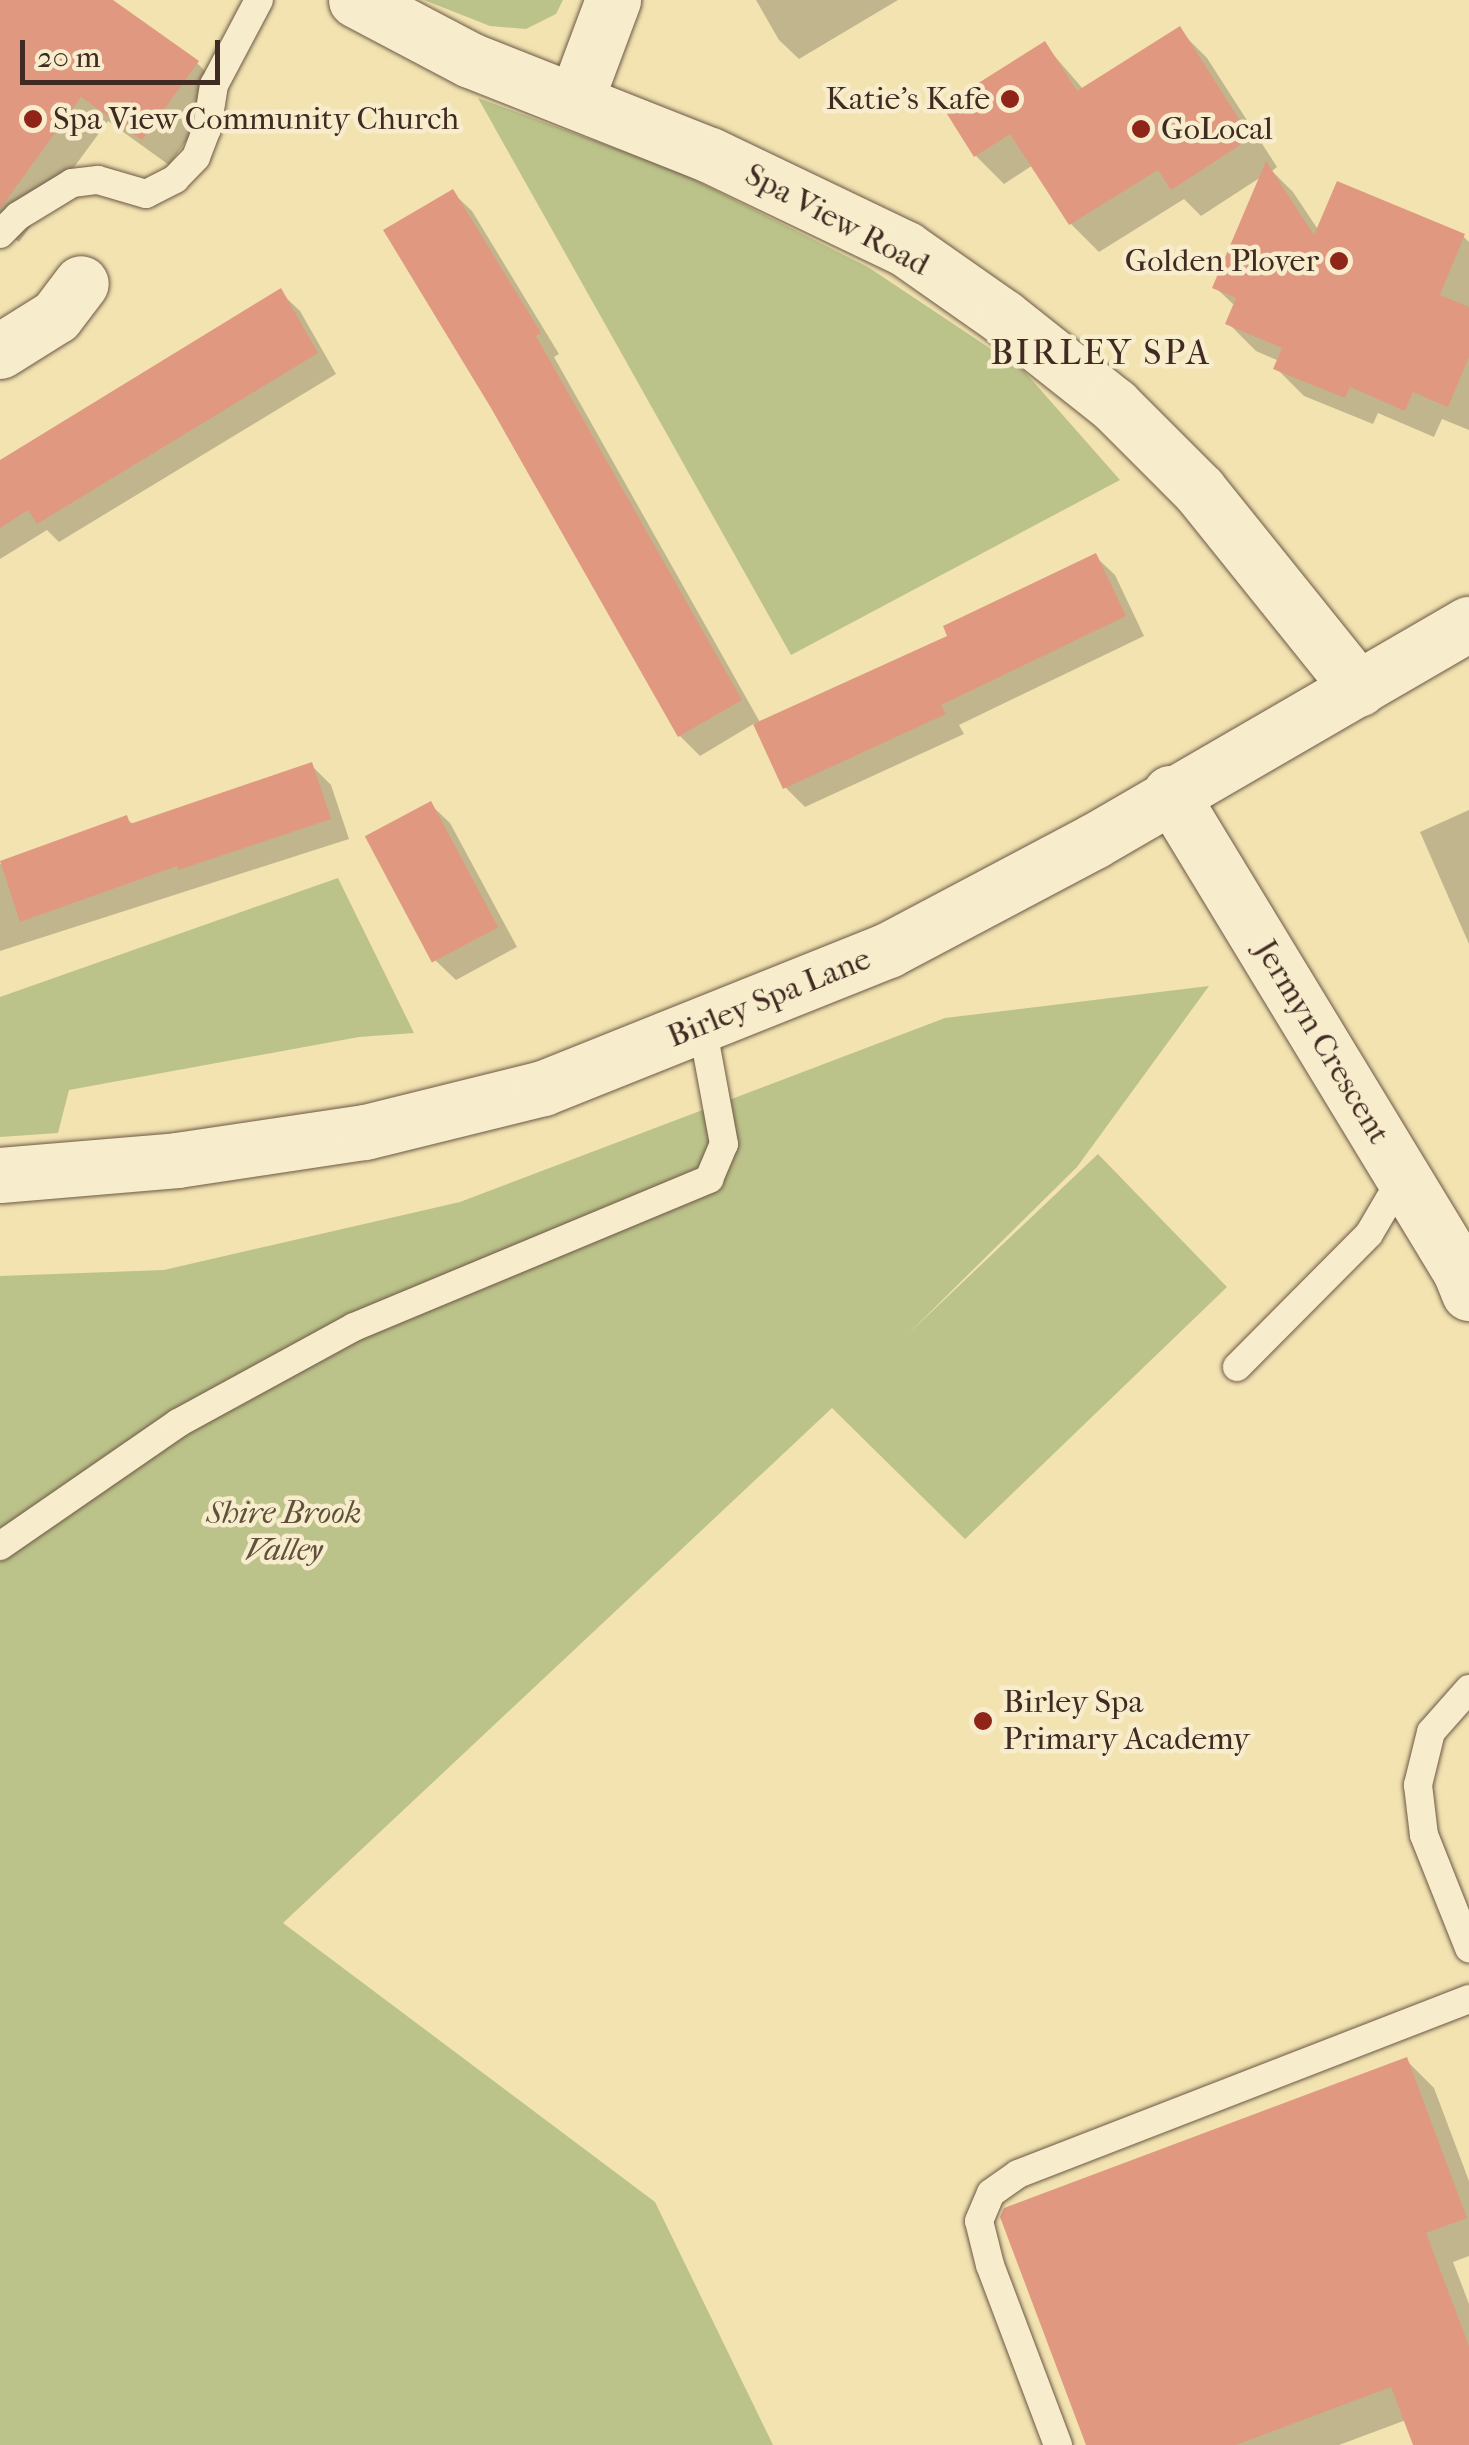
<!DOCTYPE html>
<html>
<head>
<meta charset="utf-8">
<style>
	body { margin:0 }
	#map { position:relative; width:1469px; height:2445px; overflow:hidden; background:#f2e3b1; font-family:"IM FELL French Canon",serif }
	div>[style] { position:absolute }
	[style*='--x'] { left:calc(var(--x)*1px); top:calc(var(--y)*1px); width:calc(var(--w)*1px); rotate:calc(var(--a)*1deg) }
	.green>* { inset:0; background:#bcc38a }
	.shadow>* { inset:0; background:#0003 }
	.building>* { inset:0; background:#e09980; transform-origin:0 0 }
	.roads { filter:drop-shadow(0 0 2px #6d5846) drop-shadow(0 0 2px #6d5846) }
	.lane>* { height:28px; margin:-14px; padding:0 14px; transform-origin:14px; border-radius:14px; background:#f7edcc }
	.street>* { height:55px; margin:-27.5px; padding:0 27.5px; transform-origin:27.5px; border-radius:27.5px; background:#f7edcc }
	.secondary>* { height:55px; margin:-27.5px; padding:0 27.5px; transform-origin:27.5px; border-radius:27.5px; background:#f7edcc }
	.dots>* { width:28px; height:28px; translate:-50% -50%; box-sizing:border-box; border:5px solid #f7edcc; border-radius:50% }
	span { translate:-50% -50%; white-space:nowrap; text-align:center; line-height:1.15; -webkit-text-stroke:9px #f7edcc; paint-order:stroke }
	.poi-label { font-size:32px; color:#412a22 }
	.right { translate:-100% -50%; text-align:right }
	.left { translate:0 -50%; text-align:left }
	.street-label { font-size:32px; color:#412a22 }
	.park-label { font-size:32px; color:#60503c; font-style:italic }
	.neighbourhood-label { font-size:35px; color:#412a22; letter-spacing:2.5px }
	.scale { position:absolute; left:20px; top:40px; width:200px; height:45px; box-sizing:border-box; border:5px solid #412a22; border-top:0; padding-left:12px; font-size:30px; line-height:35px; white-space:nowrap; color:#412a22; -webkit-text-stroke:8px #f7edcc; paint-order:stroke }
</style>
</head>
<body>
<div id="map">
	<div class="green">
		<i style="clip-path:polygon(424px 0,563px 0,556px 14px,526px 29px,490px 26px)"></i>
		<i style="clip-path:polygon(478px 98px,675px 170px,868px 267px,1024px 371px,1120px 480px,791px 655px)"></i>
		<i style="clip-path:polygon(338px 878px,414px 1033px,359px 1037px,69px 1090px,58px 1133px,0 1137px,0 997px)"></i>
		<i style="clip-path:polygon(1209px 986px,1077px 1167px,907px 1335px,1098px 1154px,1227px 1287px,965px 1539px,832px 1408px,283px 1923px,655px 2202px,773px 2445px,0 2445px,0 1276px,164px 1270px,460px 1202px,945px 1018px)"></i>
	</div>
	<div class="shadow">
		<i style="clip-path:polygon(0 0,109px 0,197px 63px,223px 89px,169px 165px,108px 121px,19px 242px,0 228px)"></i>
		<i style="clip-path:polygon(756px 0,898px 0,799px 59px,779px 40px)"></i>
		<i style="clip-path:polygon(1179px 30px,1207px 58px,1277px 167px,1272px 171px,1293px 192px,1319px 231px,1463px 236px,1469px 242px,1469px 430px,1442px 419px,1434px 437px,1378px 413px,1373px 424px,1304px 396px,1276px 368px,1279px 361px,1256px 351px,1228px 323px,1235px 306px,1215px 287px,1261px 177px,1201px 216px,1184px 199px,1099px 252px,1071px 224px,1033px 165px,1004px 184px,976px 156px,1044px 44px,1084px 90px)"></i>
		<i style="clip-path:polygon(452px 192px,472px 211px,559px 354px,554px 357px,761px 724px,951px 637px,1095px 556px,1115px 575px,1144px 636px,959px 725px,964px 734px,805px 807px,785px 787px,755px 723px,700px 756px,680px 736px,493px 407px)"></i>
		<i style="clip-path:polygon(280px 292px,300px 311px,336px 374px,59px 542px,47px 530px,0 559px,0 464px)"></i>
		<i style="clip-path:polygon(311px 765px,331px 785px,349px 839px,0 951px,0 864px,126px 818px,134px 825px)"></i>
		<i style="clip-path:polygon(430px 804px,450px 823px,517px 947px,456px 980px,436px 961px)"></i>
		<i style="clip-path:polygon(1469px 810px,1469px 944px,1420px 832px)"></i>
		<i style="clip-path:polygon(1406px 2060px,1434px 2088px,1469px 2181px,1469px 2256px,1453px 2262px,1469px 2304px,1469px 2445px,1416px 2445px,1406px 2420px,1339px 2445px,1089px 2445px)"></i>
	</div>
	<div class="building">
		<i style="clip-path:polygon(0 0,113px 0,199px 61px,142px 140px,81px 97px,0 209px)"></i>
		<i style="clip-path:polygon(1180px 26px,1251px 138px,1171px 190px,1158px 170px,1069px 225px,1010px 134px,974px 157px,942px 106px,1045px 41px,1077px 91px)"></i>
		<i style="clip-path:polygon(1266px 161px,1314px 235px,1337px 181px,1465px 234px,1440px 295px,1469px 307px,1469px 357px,1448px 407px,1413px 392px,1405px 411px,1350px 387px,1345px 398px,1273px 369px,1282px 348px,1225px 324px,1236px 298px,1212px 288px)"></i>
		<i style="clip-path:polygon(453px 189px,541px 333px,536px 336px,742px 700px,678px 737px,491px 408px,383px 230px)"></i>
		<i style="clip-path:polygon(281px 288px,318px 353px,37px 524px,28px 510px,0 528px,0 460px)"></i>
		<i style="clip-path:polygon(1096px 553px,1126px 616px,941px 705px,946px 714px,783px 789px,753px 724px,947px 636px,943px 626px)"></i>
		<i style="clip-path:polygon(312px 762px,331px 819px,178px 870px,177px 866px,20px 922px,0 861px,127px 815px,130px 824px)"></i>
		<i style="left:431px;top:801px;width:143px;height:75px;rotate:62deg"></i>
		<i style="clip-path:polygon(1407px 2057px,1467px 2218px,1426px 2233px,1469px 2346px,1469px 2445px,1413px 2445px,1391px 2387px,1236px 2445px,1086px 2445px,1000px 2217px,1004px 2208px)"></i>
	</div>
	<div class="roads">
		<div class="lane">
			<i style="--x:0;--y:234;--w:25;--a:-45"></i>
			<i style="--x:18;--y:216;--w:63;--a:-31.4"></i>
			<i style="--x:72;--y:183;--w:26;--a:-7"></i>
			<i style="--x:98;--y:180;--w:50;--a:16.3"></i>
			<i style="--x:146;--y:194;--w:33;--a:-27"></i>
			<i style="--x:175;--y:179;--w:30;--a:-46"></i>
			<i style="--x:196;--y:157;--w:30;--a:-69"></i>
			<i style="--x:207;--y:129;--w:45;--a:-81"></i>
			<i style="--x:214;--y:85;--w:96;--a:-62.1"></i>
			<i style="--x:1237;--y:1367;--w:187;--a:-45.2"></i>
			<i style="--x:1369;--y:1234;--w:67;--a:-59.6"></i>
			<i style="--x:0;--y:1546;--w:216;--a:-34.6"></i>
			<i style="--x:178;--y:1423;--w:200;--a:-28.6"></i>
			<i style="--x:354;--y:1327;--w:385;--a:-22.6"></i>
			<i style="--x:709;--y:1179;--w:38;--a:-67"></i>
			<i style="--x:724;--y:1144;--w:121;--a:-100.5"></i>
			<i style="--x:1469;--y:1689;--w:57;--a:131.5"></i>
			<i style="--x:1431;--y:1732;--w:55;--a:103.8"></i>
			<i style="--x:1418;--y:1785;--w:50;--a:83.2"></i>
			<i style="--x:1424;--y:1835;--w:122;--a:68.3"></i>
			<i style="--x:1058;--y:2445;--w:192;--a:-110.7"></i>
			<i style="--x:990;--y:2265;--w:45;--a:-104"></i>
			<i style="--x:979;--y:2221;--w:30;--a:-67"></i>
			<i style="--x:991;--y:2193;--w:33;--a:-35"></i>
			<i style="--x:1018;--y:2174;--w:484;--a:-21.2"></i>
		</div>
		<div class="street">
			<i style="--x:356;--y:0;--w:129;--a:27.8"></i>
			<i style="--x:470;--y:60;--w:258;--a:21.6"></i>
			<i style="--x:710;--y:155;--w:217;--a:25.6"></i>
			<i style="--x:906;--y:249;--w:118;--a:35"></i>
			<i style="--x:1003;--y:317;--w:142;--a:38.4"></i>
			<i style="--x:1114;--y:405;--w:120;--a:45"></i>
			<i style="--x:1199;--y:490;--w:255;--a:51.2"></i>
			<i style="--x:576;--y:99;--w:106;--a:-69.5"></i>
			<i style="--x:0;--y:351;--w:66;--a:-32"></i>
			<i style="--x:56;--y:316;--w:41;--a:-52.9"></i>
			<i style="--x:1170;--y:793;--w:559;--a:58.76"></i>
			<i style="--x:1460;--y:1271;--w:24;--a:68"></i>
		</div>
		<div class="secondary">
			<i style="--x:0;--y:1175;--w:178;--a:-4.8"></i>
			<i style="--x:177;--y:1160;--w:190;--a:-8.5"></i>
			<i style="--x:365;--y:1132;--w:183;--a:-13.9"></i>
			<i style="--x:543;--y:1088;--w:372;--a:-21.8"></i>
			<i style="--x:888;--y:950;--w:233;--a:-27.9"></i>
			<i style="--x:1094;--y:841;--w:433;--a:-30.1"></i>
		</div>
	</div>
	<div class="dots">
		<i style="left:1010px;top:99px;background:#8f2418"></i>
		<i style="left:33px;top:119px;background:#8f2418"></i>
		<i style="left:1141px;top:129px;background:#8f2418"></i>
		<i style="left:1339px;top:261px;background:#8f2418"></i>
		<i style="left:983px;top:1721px;background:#8f2418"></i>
	</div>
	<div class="poi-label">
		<span class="right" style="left:990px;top:99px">Katie's Kafe</span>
		<span class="left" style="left:53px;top:119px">Spa View Community Church</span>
		<span class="left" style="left:1161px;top:129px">GoLocal</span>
		<span class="right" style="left:1319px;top:261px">Golden Plover</span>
		<span class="left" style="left:1003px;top:1721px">Birley Spa<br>Primary Academy</span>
	</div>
	<div class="street-label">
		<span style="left:837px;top:220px;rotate:28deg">Spa View Road</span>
		<span style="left:769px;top:998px;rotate:-22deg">Birley Spa Lane</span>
		<span style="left:1322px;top:1042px;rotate:59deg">Jermyn Crescent</span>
	</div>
	<div class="park-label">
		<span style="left:284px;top:1532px">Shire Brook<br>Valley</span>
	</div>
	<div class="neighbourhood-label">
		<span style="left:1101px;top:353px">BIRLEY SPA</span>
	</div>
	<div class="scale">20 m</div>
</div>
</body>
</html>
